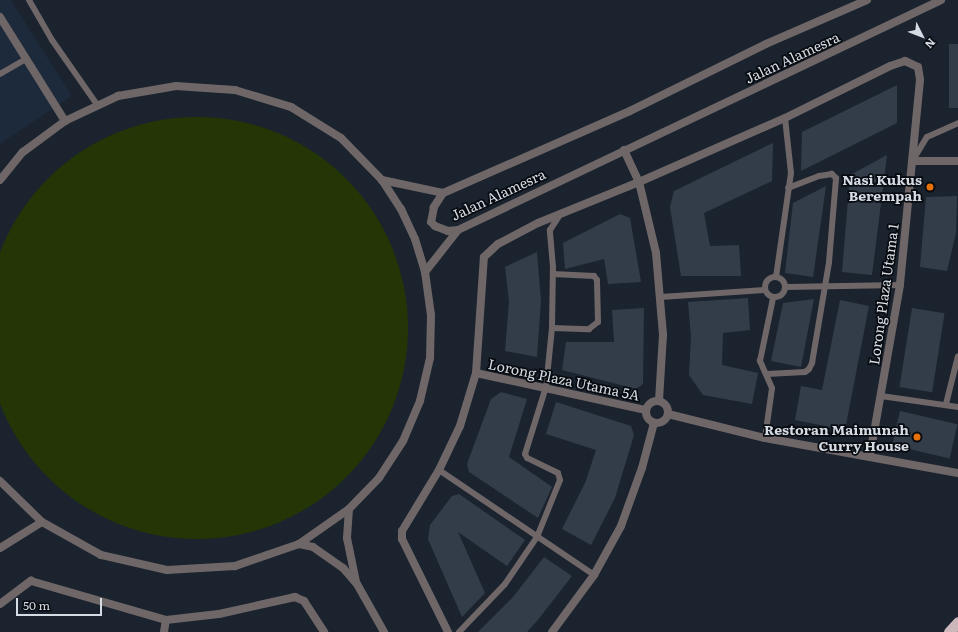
<!DOCTYPE html>
<html>
<head>
<meta charset="utf-8">
<style>
	body { margin:0 }
	#map { position:relative; width:958px; height:632px; overflow:hidden; background:#1a232e; font-family:Literata,serif }
	div>[style] { position:absolute }
	[style*='--x'] { left:calc(var(--x)*1px); top:calc(var(--y)*1px); width:calc(var(--w)*1px); rotate:calc(var(--a)*1deg) }
	.built>* { inset:0; background:#1d2a3b }
	.green>* { inset:0; background:#243605 }
	.round { border-radius:50% }
	.building>* { inset:0; background:#333d4a; transform-origin:0 0 }
	.service>* { height:6px; margin:-3px; padding:0 3px; transform-origin:3px; border-radius:3px; background:#6f6667 }
	.service>.ring { margin:-3px; padding:0; box-sizing:content-box; background:none; border:6px solid #6f6667; border-radius:50% }
	.minor>* { height:8px; margin:-4px; padding:0 4px; transform-origin:4px; border-radius:4px; background:#6f6667 }
	.minor>.ring { margin:-4px; padding:0; box-sizing:content-box; background:none; border:8px solid #6f6667; border-radius:50% }
	.tertiary>* { height:8px; margin:-4px; padding:0 4px; transform-origin:4px; border-radius:4px; background:#6f6667 }
	.trunk>* { height:11px; margin:-5.5px; padding:0 5.5px; transform-origin:5.5px; border-radius:5.5px; background:#ccb8bb }
	.dots>* { width:11px; height:11px; translate:-50% -50%; box-sizing:border-box; border:2px solid #080c11; border-radius:50% }
	span { translate:-50% -50%; white-space:nowrap; text-align:center; line-height:1.15; -webkit-text-stroke:3.5px #080c11; paint-order:stroke }
	.street-label { font-size:14px; color:#d6dce4 }
	.poi-label { font-size:14px; color:#d6dce4; font-weight:700 }
	.right { translate:-100% -50%; text-align:right }
	.north { position:absolute; left:902px; top:16px; width:40px; height:40px; -webkit-text-stroke:3px #080c11; paint-order:stroke; rotate:132deg; font-size:11px; font-weight:700; line-height:16px; text-align:center; color:#d6dce4 }
	.north::after { content:''; display:block; margin:auto; width:14px; height:18px; background:#d6dce4; clip-path:polygon(50% 0,100% 100%,50% 72%,0 100%) }
	.scale { position:absolute; left:16px; top:598px; width:86px; height:18px; box-sizing:border-box; border:2px solid #d6dce4; border-top:0; padding-left:5px; font-size:12px; line-height:14px; white-space:nowrap; color:#d6dce4; -webkit-text-stroke:3px #080c11; paint-order:stroke }
</style>
</head>
<body>
<div id="map">
	<div class="built">
		<i style="clip-path:polygon(0 0,11px 0,72px 96px,0 144px)"></i>
	</div>
	<div class="green">
		<i class="round" style="left:-14px;top:117px;width:422px;height:422px"></i>
	</div>
	<div class="building">
		<i style="left:949px;top:44px;width:9px;height:64px"></i>
		<i style="clip-path:polygon(897px 85px,897px 123px,801px 171px,802px 132px)"></i>
		<i style="clip-path:polygon(773px 143px,772px 181px,704px 213px,710px 246px,739px 245px,741px 276px,681px 276px,670px 207px,674px 191px)"></i>
		<i style="clip-path:polygon(887px 155px,872px 275px,842px 272px,850px 175px)"></i>
		<i style="clip-path:polygon(826px 186px,813px 277px,785px 273px,793px 203px)"></i>
		<i style="clip-path:polygon(957px 196px,956px 233px,947px 271px,920px 267px,926px 197px)"></i>
		<i style="clip-path:polygon(620px 214px,630px 218px,641px 282px,608px 284px,604px 259px,565px 269px,563px 243px)"></i>
		<i style="clip-path:polygon(537px 252px,541px 301px,537px 357px,505px 351px,509px 301px,505px 267px)"></i>
		<i style="clip-path:polygon(748px 298px,750px 330px,723px 333px,722px 365px,758px 373px,752px 404px,703px 395px,689px 375px,691px 336px,688px 302px)"></i>
		<i style="clip-path:polygon(814px 299px,801px 367px,771px 361px,783px 303px)"></i>
		<i style="clip-path:polygon(840px 300px,869px 306px,845px 430px,795px 420px,801px 386px,822px 390px)"></i>
		<i style="clip-path:polygon(644px 308px,643px 384px,636px 389px,562px 370px,566px 342px,614px 342px,612px 310px)"></i>
		<i style="left:912px;top:308px;width:33px;height:80px;rotate:9deg"></i>
		<i style="clip-path:polygon(501px 392px,527px 399px,509px 457px,552px 487px,538px 518px,469px 472px,467px 464px,491px 399px)"></i>
		<i style="clip-path:polygon(556px 402px,631px 426px,634px 435px,615px 498px,591px 545px,562px 529px,585px 483px,596px 450px,546px 434px)"></i>
		<i style="left:900px;top:411px;width:59px;height:35px;rotate:13deg"></i>
		<i style="clip-path:polygon(459px 494px,525px 540px,507px 566px,458px 532px,485px 593px,462px 617px,428px 539px,430px 525px,452px 496px)"></i>
		<i style="clip-path:polygon(544px 557px,572px 576px,537px 621px,527px 632px,478px 632px,513px 597px)"></i>
	</div>
	<div class="service">
		<i style="--x:29;--y:0;--w:46;--a:60.1"></i>
		<i style="--x:52;--y:40;--w:80;--a:55.1"></i>
		<i style="--x:0;--y:74;--w:30;--a:-30"></i>
		<i style="--x:913;--y:160;--w:27;--a:-59"></i>
		<i style="--x:927;--y:137;--w:34;--a:-24"></i>
		<i class="ring" style="left:765px;top:277px;width:14px;height:14px"></i>
		<i style="--x:776;--y:277;--w:105;--a:-81.8"></i>
		<i style="--x:791;--y:173;--w:55;--a:-96.2"></i>
		<i style="--x:786;--y:287;--w:114;--a:-1"></i>
		<i style="--x:661;--y:297;--w:104;--a:-3.9"></i>
		<i style="--x:552;--y:328;--w:37;--a:2"></i>
		<i style="--x:589;--y:329;--w:11;--a:-38"></i>
		<i style="--x:598;--y:322;--w:42;--a:-91.4"></i>
		<i style="--x:597;--y:280;--w:5;--a:-127"></i>
		<i style="--x:594;--y:276;--w:41;--a:-177.2"></i>
		<i style="--x:767;--y:374;--w:38;--a:-3"></i>
		<i style="--x:805;--y:372;--w:5;--a:-37"></i>
		<i style="--x:809;--y:369;--w:7;--a:-63"></i>
		<i style="--x:812;--y:363;--w:102;--a:-80.4"></i>
		<i style="--x:829;--y:262;--w:84;--a:-85.2"></i>
		<i style="--x:836;--y:178;--w:6;--a:-135"></i>
		<i style="--x:832;--y:174;--w:13;--a:171"></i>
		<i style="--x:819;--y:176;--w:33;--a:159"></i>
		<i style="--x:881;--y:396;--w:78;--a:8.1"></i>
		<i style="--x:946;--y:404;--w:49;--a:-76"></i>
		<i style="--x:765;--y:438;--w:50;--a:-82"></i>
		<i style="--x:772;--y:388;--w:30;--a:-114"></i>
		<i style="--x:760;--y:361;--w:64;--a:-78.3"></i>
		<i style="--x:439;--y:470;--w:187;--a:34.1"></i>
		<i style="--x:459;--y:632;--w:66;--a:-46.2"></i>
		<i style="--x:505;--y:584;--w:57;--a:-55.8"></i>
		<i style="--x:537;--y:537;--w:61;--a:-68"></i>
		<i style="--x:560;--y:480;--w:7;--a:-106"></i>
		<i style="--x:558;--y:473;--w:34;--a:-154"></i>
		<i style="--x:527;--y:458;--w:4;--a:-117"></i>
		<i style="--x:525;--y:454;--w:70;--a:-72.6"></i>
		<i style="--x:546;--y:387;--w:59;--a:-84.2"></i>
		<i style="--x:552;--y:328;--w:61;--a:-89.1"></i>
		<i style="--x:553;--y:267;--w:37;--a:-95"></i>
		<i style="--x:550;--y:230;--w:17;--a:-57"></i>
	</div>
	<div class="minor">
		<i style="--x:0;--y:17;--w:123;--a:58"></i>
		<i style="--x:624;--y:150;--w:35;--a:65"></i>
		<i style="--x:639;--y:182;--w:73;--a:76.5"></i>
		<i style="--x:656;--y:253;--w:82;--a:85.1"></i>
		<i style="--x:663;--y:335;--w:66;--a:93.5"></i>
		<i style="--x:912;--y:161;--w:46;--a:0"></i>
		<i style="--x:476;--y:373;--w:174;--a:12.3"></i>
		<i class="ring" style="left:646px;top:401px;width:14px;height:14px"></i>
		<i style="--x:668;--y:414;--w:100;--a:13.9"></i>
		<i style="--x:765;--y:438;--w:196;--a:10.3"></i>
		<i style="--x:349;--y:509;--w:29;--a:94"></i>
		<i style="--x:347;--y:538;--w:45;--a:78.4"></i>
		<i style="--x:299;--y:544;--w:14;--a:12"></i>
		<i style="--x:313;--y:547;--w:37;--a:35"></i>
		<i style="--x:343;--y:568;--w:21;--a:49"></i>
		<i style="--x:357;--y:584;--w:55;--a:60.6"></i>
		<i style="--x:0;--y:604;--w:39;--a:-37"></i>
		<i style="--x:31;--y:581;--w:141;--a:16.1"></i>
		<i style="--x:166;--y:620;--w:53;--a:-6.5"></i>
		<i style="--x:219;--y:614;--w:78;--a:-12.6"></i>
		<i style="--x:295;--y:597;--w:10;--a:24"></i>
		<i style="--x:304;--y:601;--w:37;--a:57"></i>
		<i style="--x:164;--y:632;--w:12;--a:-81"></i>
		<i style="--x:448;--y:632;--w:104;--a:-116.3"></i>
		<i style="--x:402;--y:539;--w:8;--a:-90"></i>
		<i style="--x:402;--y:531;--w:71;--a:-58.8"></i>
		<i style="--x:439;--y:470;--w:49;--a:-64.5"></i>
		<i style="--x:460;--y:426;--w:55;--a:-73.2"></i>
		<i style="--x:476;--y:373;--w:116;--a:-86.1"></i>
		<i style="--x:484;--y:257;--w:19;--a:-43"></i>
		<i style="--x:498;--y:244;--w:45;--a:-27.7"></i>
		<i style="--x:538;--y:223;--w:109;--a:-22.1"></i>
		<i style="--x:639;--y:182;--w:159;--a:-23.7"></i>
		<i style="--x:785;--y:118;--w:117;--a:-26.3"></i>
		<i style="--x:890;--y:66;--w:16;--a:-18"></i>
		<i style="--x:905;--y:61;--w:14;--a:25"></i>
		<i style="--x:918;--y:67;--w:13;--a:81"></i>
		<i style="--x:920;--y:80;--w:206;--a:95.6"></i>
		<i style="--x:900;--y:285;--w:173;--a:100"></i>
		<i style="--x:552;--y:632;--w:71;--a:-53.6"></i>
		<i style="--x:594;--y:575;--w:56;--a:-61.1"></i>
		<i style="--x:621;--y:526;--w:62;--a:-70.1"></i>
		<i style="--x:642;--y:468;--w:47;--a:-75.1"></i>
	</div>
	<div class="tertiary">
		<i style="--x:867;--y:0;--w:110;--a:156.5"></i>
		<i style="--x:766;--y:44;--w:152;--a:153.8"></i>
		<i style="--x:630;--y:111;--w:204;--a:156.3"></i>
		<i style="--x:443;--y:193;--w:17;--a:123"></i>
		<i style="--x:434;--y:207;--w:15;--a:101"></i>
		<i style="--x:431;--y:222;--w:6;--a:45"></i>
		<i style="--x:435;--y:226;--w:14;--a:21"></i>
		<i style="--x:448;--y:231;--w:10;--a:-6"></i>
		<i style="--x:458;--y:230;--w:535;--a:-25.46"></i>
		<i style="--x:0;--y:180;--w:36;--a:-51"></i>
		<i style="--x:23;--y:152;--w:52;--a:-36.4"></i>
		<i style="--x:65;--y:121;--w:59;--a:-25.3"></i>
		<i style="--x:118;--y:96;--w:59;--a:-9.8"></i>
		<i style="--x:176;--y:86;--w:59;--a:3.9"></i>
		<i style="--x:235;--y:90;--w:59;--a:16.9"></i>
		<i style="--x:291;--y:107;--w:59;--a:31.8"></i>
		<i style="--x:341;--y:138;--w:59;--a:45.7"></i>
		<i style="--x:382;--y:180;--w:35;--a:57"></i>
		<i style="--x:401;--y:209;--w:33;--a:65"></i>
		<i style="--x:415;--y:239;--w:34;--a:73"></i>
		<i style="--x:425;--y:272;--w:43;--a:82.1"></i>
		<i style="--x:431;--y:315;--w:43;--a:91.3"></i>
		<i style="--x:430;--y:358;--w:44;--a:103.1"></i>
		<i style="--x:420;--y:401;--w:43;--a:113"></i>
		<i style="--x:403;--y:441;--w:44;--a:123"></i>
		<i style="--x:379;--y:478;--w:43;--a:134.1"></i>
		<i style="--x:349;--y:509;--w:61;--a:145"></i>
		<i style="--x:299;--y:544;--w:68;--a:161"></i>
		<i style="--x:235;--y:566;--w:68;--a:176.6"></i>
		<i style="--x:167;--y:570;--w:68;--a:-167.2"></i>
		<i style="--x:101;--y:555;--w:68;--a:-150.8"></i>
		<i style="--x:42;--y:522;--w:59;--a:-135.7"></i>
		<i style="--x:382;--y:180;--w:62;--a:12"></i>
		<i style="--x:425;--y:272;--w:53;--a:-51.8"></i>
		<i style="--x:0;--y:548;--w:49;--a:-31.8"></i>
	</div>
	<div class="trunk">
		<i style="--x:949;--y:632;--w:13;--a:-48"></i>
	</div>
	<div class="dots">
		<i style="left:930px;top:187px;background:#e8710a"></i>
		<i style="left:917px;top:437px;background:#e8710a"></i>
	</div>
	<div class="street-label">
		<span style="left:792px;top:57px;rotate:-25deg">Jalan Alamesra</span>
		<span style="left:498px;top:194px;rotate:-25deg">Jalan Alamesra</span>
		<span style="left:883px;top:294px;rotate:-82deg">Lorong Plaza Utama 1</span>
		<span style="left:564px;top:379px;rotate:12deg">Lorong Plaza Utama 5A</span>
	</div>
	<div class="poi-label">
		<span class="right" style="left:922px;top:187px">Nasi Kukus<br>Berempah</span>
		<span class="right" style="left:909px;top:437px">Restoran Maimunah<br>Curry House</span>
	</div>
	<div class="north">N</div>
	<div class="scale">50 m</div>
</div>
</body>
</html>
